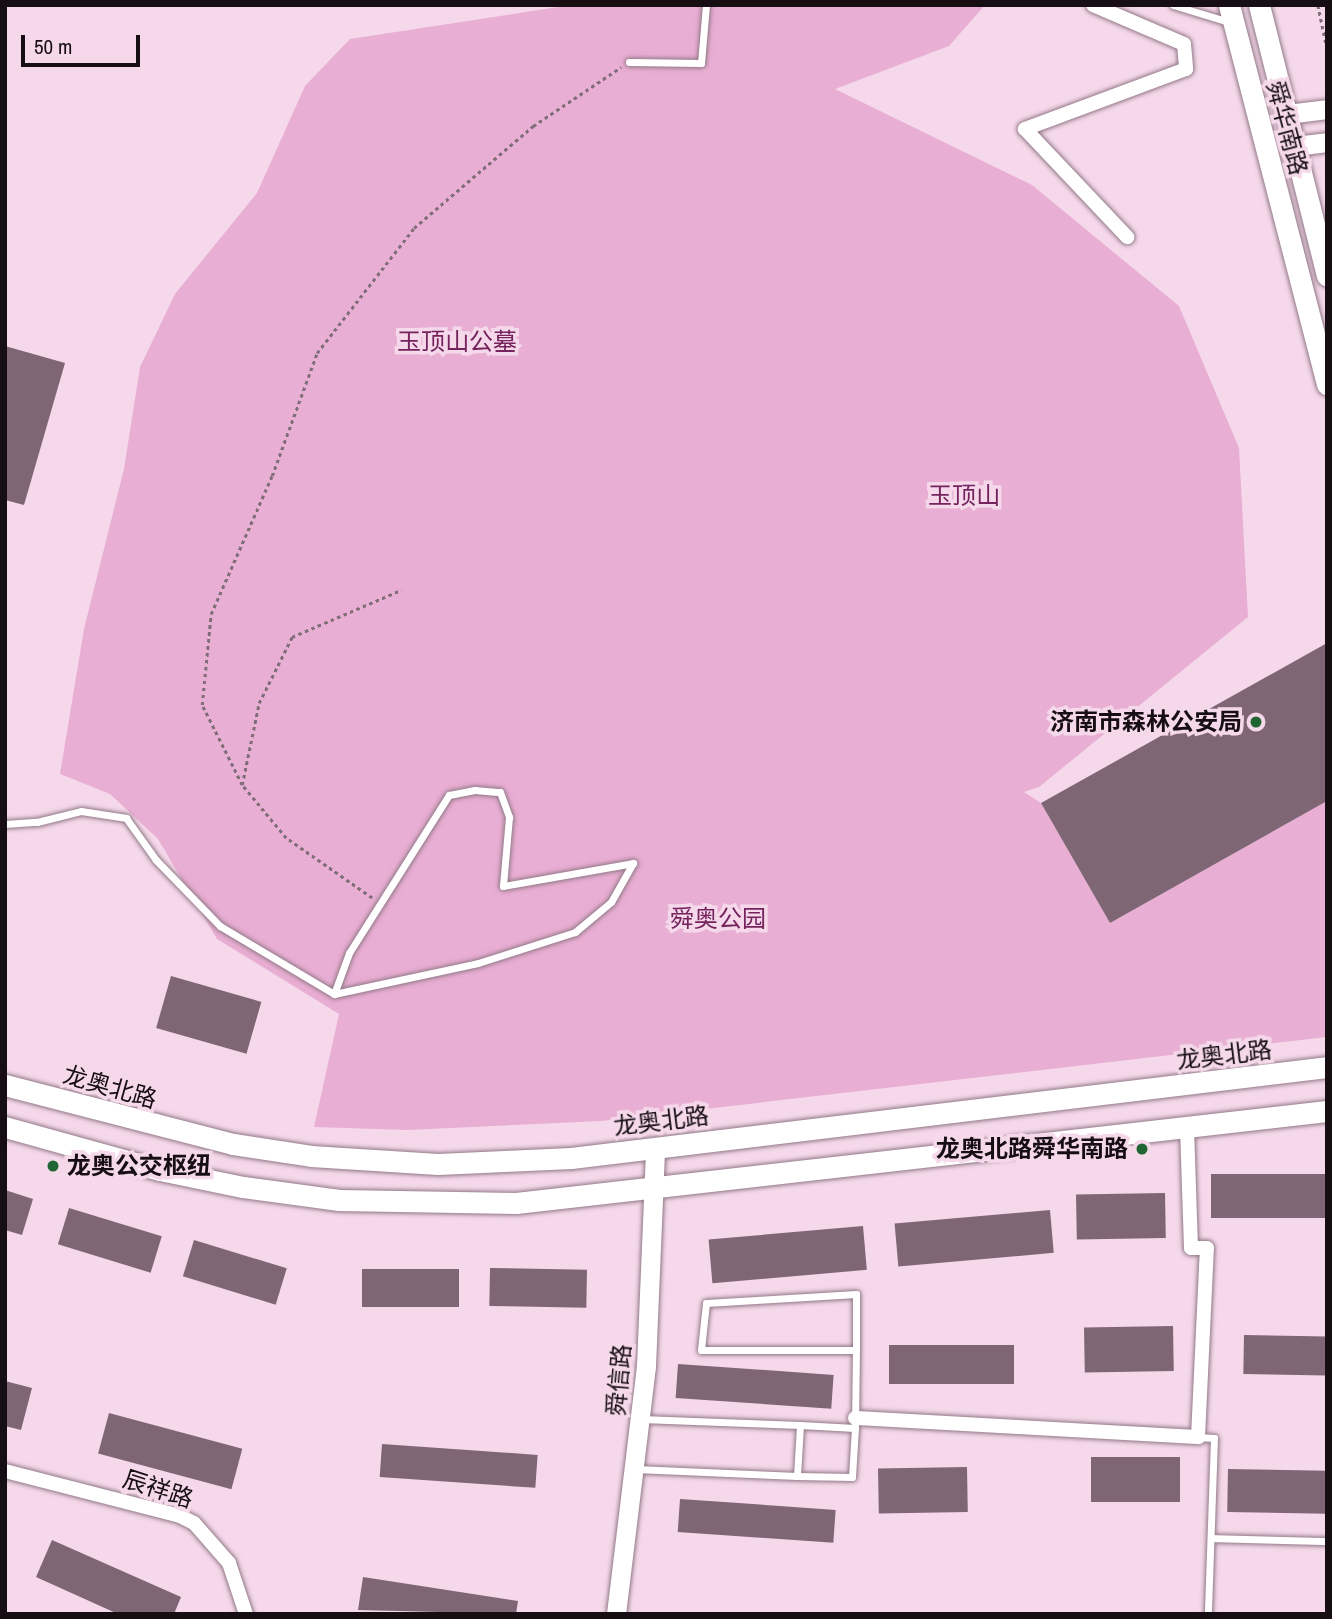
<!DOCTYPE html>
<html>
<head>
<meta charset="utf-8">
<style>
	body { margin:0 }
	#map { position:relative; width:1332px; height:1619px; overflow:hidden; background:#f5d9ea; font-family:"Archivo Narrow","Noto Sans SC",sans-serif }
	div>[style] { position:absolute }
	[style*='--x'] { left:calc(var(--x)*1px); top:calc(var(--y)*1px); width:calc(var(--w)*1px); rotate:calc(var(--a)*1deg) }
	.green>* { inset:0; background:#e9aed3 }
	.building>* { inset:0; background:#7f6675; transform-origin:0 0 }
	.path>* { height:2.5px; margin-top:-1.25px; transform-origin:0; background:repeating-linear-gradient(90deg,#7f6d78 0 3.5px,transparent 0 7px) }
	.roads { filter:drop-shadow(0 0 2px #927988) drop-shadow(0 0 2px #927988) }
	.lane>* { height:7px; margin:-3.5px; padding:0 3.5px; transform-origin:3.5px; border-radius:3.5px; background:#fff }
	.street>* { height:14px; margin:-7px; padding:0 7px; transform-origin:7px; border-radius:7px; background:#fff }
	.secondary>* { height:19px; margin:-9.5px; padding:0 9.5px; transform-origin:9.5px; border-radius:9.5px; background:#fff }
	.primary>* { height:21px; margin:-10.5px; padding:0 10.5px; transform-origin:10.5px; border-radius:10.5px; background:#fff }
	.dots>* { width:19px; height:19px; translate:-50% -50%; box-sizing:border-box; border:4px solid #f5d9ea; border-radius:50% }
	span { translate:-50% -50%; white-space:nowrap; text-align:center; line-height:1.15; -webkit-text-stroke:7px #f5d9ea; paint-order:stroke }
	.street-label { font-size:24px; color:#170e14 }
	.park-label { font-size:24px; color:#75225d }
	.poi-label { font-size:24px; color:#170e14; font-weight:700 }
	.right { translate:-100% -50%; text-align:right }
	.left { translate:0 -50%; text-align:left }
	.frame { position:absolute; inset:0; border:7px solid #170e14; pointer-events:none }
	.scale { position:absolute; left:21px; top:35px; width:119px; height:32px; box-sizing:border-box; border:4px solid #170e14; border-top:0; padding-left:9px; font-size:21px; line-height:24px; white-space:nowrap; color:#170e14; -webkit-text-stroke:5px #f5d9ea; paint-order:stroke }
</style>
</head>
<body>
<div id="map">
	<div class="green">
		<i style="clip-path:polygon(571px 5px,985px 5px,949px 46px,835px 89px,1032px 185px,1179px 306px,1239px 448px,1248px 617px,1039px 787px,1024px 792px,1041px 803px,1110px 923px,1327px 801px,1327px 1037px,601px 1121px,407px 1130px,314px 1127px,339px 1014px,217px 939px,158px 839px,110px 794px,60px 774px,84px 629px,124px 469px,140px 367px,175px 294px,257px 193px,305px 86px,350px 39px)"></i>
	</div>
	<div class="building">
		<i style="clip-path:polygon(5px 346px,65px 363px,24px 505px,5px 500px)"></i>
		<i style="clip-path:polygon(1327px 643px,1327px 801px,1110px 923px,1041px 803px)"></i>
		<i style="left:171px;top:976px;width:94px;height:54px;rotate:16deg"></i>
		<i style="left:1327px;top:1174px;width:44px;height:116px;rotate:90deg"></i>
		<i style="clip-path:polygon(5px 1190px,33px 1199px,22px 1235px,5px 1230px)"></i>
		<i style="left:1165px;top:1193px;width:45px;height:89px;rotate:89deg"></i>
		<i style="left:69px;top:1208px;width:97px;height:38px;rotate:17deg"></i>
		<i style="left:1050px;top:1210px;width:43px;height:156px;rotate:85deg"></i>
		<i style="left:863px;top:1226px;width:44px;height:155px;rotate:85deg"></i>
		<i style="left:194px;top:1240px;width:97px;height:38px;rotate:17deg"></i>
		<i style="left:490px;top:1268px;width:97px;height:38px;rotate:1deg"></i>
		<i style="left:362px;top:1269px;width:97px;height:38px"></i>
		<i style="left:1173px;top:1326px;width:45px;height:89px;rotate:89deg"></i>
		<i style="left:1244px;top:1335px;width:83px;height:39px;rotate:1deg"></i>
		<i style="left:889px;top:1345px;width:125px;height:39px"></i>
		<i style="left:678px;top:1364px;width:156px;height:34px;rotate:4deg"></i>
		<i style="clip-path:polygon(5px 1381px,32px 1388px,21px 1430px,5px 1426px)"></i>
		<i style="left:109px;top:1413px;width:138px;height:42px;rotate:15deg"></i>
		<i style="left:382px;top:1444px;width:156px;height:33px;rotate:4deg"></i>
		<i style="left:1180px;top:1457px;width:45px;height:89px;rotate:90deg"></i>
		<i style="left:967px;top:1467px;width:45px;height:89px;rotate:89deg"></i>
		<i style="left:1228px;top:1469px;width:99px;height:43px;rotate:1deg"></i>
		<i style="left:680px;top:1499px;width:156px;height:33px;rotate:4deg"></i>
		<i style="clip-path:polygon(52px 1540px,181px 1597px,174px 1614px,118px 1614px,36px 1577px)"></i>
		<i style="clip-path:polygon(363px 1577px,518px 1601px,516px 1614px,358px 1610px)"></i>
	</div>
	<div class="path">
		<i style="--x:1318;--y:5;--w:44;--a:78.2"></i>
		<i style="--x:242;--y:785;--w:84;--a:-78.3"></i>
		<i style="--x:259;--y:703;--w:74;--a:-63.4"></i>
		<i style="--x:292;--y:637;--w:119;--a:-23.3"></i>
		<i style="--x:372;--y:898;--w:105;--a:-145.1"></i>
		<i style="--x:286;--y:838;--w:69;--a:-129.7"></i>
		<i style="--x:242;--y:785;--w:89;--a:-116.6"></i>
		<i style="--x:202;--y:705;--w:91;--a:-84.4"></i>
		<i style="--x:211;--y:614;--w:151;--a:-66.2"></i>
		<i style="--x:272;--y:476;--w:131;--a:-69.9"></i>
		<i style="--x:317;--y:353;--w:158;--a:-52.2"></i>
		<i style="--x:414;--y:228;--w:157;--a:-40.6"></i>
		<i style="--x:533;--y:126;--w:106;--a:-33.8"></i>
	</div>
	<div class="roads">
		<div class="lane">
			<i style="--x:1173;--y:5;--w:59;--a:16.9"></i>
			<i style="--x:629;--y:62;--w:72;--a:0.8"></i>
			<i style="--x:701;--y:63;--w:58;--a:-85.1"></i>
			<i style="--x:5;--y:824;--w:32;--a:-4"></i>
			<i style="--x:37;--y:822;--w:45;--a:-14"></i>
			<i style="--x:81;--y:811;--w:46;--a:8.8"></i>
			<i style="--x:126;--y:818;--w:52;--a:54.5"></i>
			<i style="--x:156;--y:860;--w:92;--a:45.9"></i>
			<i style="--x:220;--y:926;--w:133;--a:30.8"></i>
			<i style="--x:334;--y:994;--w:147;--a:-12.1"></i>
			<i style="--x:478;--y:963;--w:102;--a:-17.7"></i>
			<i style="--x:575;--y:932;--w:47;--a:-39.8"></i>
			<i style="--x:611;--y:902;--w:45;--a:-60.6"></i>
			<i style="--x:334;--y:994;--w:44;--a:-69.9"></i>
			<i style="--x:349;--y:953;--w:187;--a:-57.7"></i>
			<i style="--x:449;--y:795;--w:26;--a:-11"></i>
			<i style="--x:475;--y:790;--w:25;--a:5"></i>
			<i style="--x:500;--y:792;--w:27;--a:70"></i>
			<i style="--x:509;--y:817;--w:69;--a:95"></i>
			<i style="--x:503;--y:886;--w:132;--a:-10"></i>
			<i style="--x:855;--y:1428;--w:78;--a:-89.3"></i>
			<i style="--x:856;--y:1350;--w:56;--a:-90"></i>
			<i style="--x:856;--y:1294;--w:150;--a:176.6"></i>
			<i style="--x:706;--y:1303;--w:47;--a:96.1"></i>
			<i style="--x:701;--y:1350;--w:155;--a:0"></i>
			<i style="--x:1198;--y:1437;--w:16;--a:4"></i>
			<i style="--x:1214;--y:1438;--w:176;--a:92"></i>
			<i style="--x:636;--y:1469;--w:161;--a:2.5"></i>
			<i style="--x:797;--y:1476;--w:51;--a:-86.6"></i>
			<i style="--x:800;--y:1425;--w:159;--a:-177.8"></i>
			<i style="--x:797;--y:1476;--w:55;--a:1"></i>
			<i style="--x:852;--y:1477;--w:49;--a:-86.5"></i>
			<i style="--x:855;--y:1428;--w:55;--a:-176.9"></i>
			<i style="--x:1211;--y:1538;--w:116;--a:1.5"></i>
		</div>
		<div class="street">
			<i style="--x:1093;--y:5;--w:99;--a:23.2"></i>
			<i style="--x:1184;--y:44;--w:25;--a:85"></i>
			<i style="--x:1186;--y:69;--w:172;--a:159.6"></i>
			<i style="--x:1025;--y:129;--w:149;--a:46.6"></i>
			<i style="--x:855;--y:1418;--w:344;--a:3.2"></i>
			<i style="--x:1198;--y:1437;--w:189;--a:-87.3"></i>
			<i style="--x:1207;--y:1248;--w:16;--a:180"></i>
			<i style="--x:1191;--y:1248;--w:121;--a:-91.9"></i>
			<i style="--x:5;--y:1471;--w:181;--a:14.4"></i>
			<i style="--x:180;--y:1516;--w:16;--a:27"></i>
			<i style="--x:194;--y:1523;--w:53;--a:48.8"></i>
			<i style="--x:229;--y:1563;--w:54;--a:71.6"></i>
		</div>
		<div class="secondary">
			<i style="--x:1287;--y:114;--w:40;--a:-7.1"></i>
			<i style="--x:1295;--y:146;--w:32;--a:-7"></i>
			<i style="--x:616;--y:1614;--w:250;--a:-83.1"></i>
			<i style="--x:646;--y:1366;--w:218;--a:-87.6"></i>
		</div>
		<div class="primary">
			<i style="--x:1229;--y:5;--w:392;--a:75.5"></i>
			<i style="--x:1259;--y:5;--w:279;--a:75.9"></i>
			<i style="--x:5;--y:1085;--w:236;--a:14.5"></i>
			<i style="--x:233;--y:1144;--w:79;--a:8.7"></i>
			<i style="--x:311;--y:1156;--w:127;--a:3.6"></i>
			<i style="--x:438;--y:1164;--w:133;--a:-2.6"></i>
			<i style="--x:571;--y:1158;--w:761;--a:-6.86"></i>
			<i style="--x:5;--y:1127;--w:161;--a:15.5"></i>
			<i style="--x:160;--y:1170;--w:85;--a:11.6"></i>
			<i style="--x:243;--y:1187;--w:97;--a:7.7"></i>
			<i style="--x:339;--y:1200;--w:177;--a:1"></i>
			<i style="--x:516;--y:1203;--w:816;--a:-6.47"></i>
		</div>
	</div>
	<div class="dots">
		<i style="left:1256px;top:722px;background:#1f6633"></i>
		<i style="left:1142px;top:1149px;background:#1f6633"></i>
		<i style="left:53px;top:1166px;background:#1f6633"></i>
	</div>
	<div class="street-label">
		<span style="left:1287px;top:128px;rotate:75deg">舜华南路</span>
		<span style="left:1224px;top:1055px;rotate:-7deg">龙奥北路</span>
		<span style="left:110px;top:1087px;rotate:16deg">龙奥北路</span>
		<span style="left:661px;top:1121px;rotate:-7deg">龙奥北路</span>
		<span style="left:619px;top:1380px;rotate:-85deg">舜信路</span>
		<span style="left:158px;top:1489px;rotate:18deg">辰祥路</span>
	</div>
	<div class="park-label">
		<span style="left:457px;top:342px">玉顶山公墓</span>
		<span style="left:964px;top:496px">玉顶山</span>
		<span style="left:718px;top:919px">舜奥公园</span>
	</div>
	<div class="poi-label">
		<span class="right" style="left:1242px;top:722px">济南市森林公安局</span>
		<span class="right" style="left:1128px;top:1149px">龙奥北路舜华南路</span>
		<span class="left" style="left:67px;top:1166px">龙奥公交枢纽</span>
	</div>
	<div class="frame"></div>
	<div class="scale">50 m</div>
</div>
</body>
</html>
